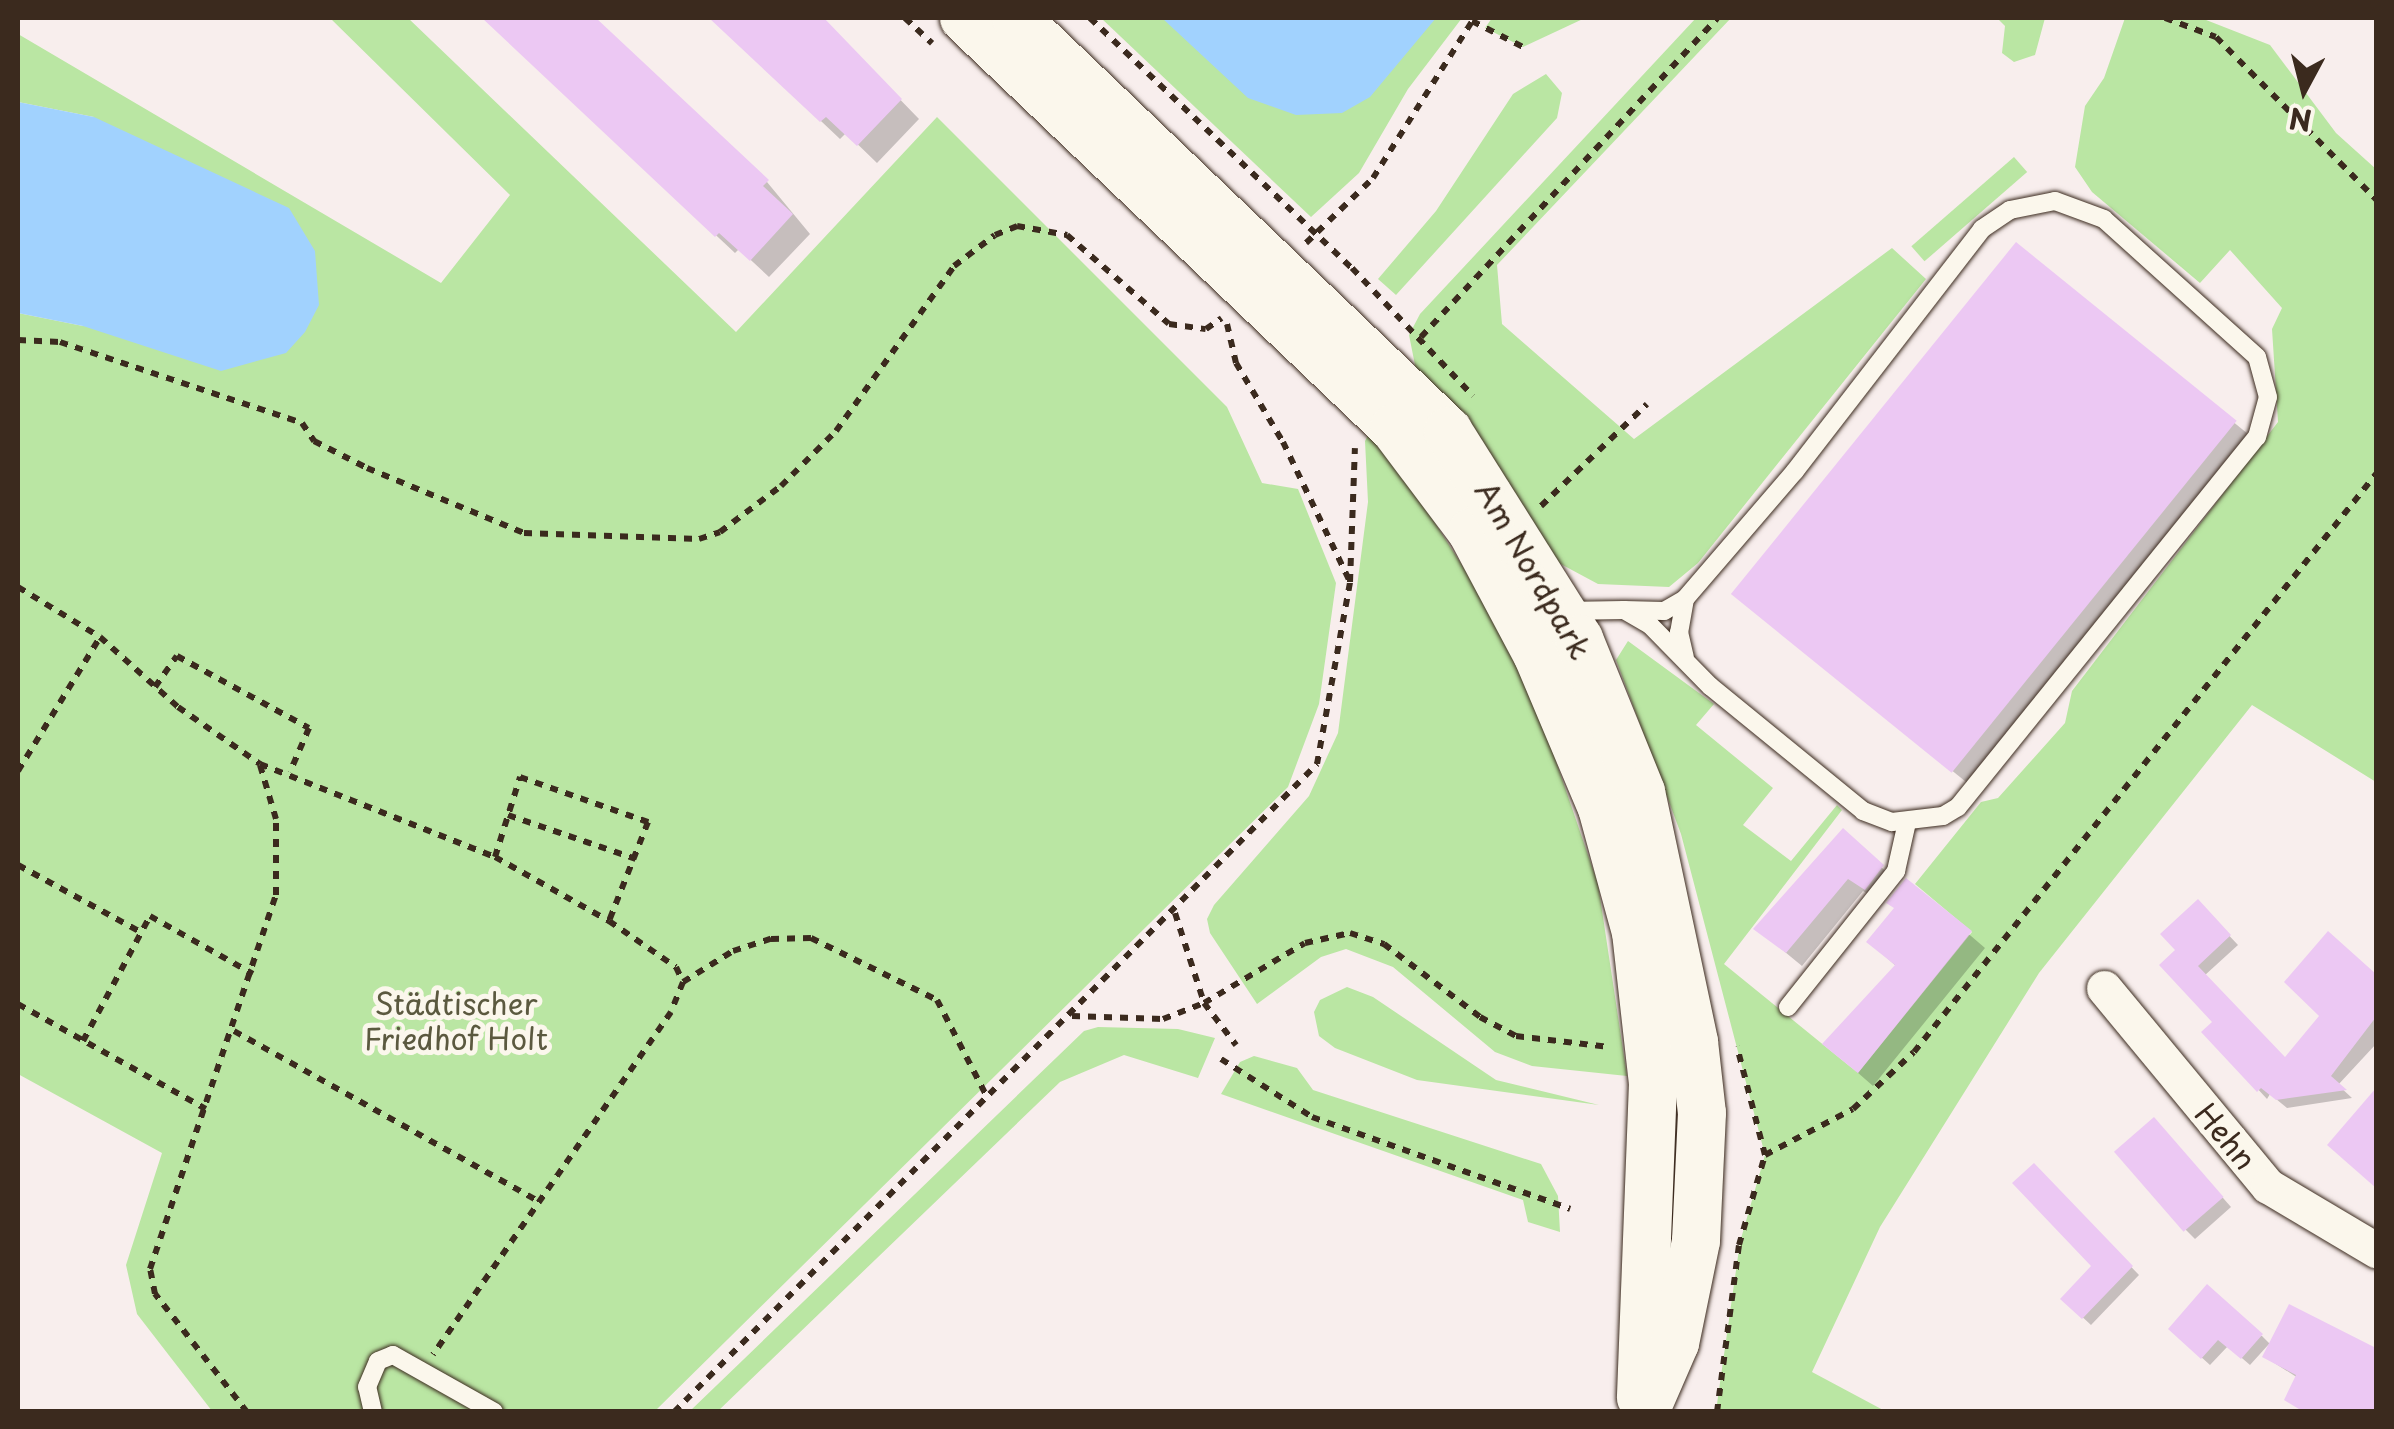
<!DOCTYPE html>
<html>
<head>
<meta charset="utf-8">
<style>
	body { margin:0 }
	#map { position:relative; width:2394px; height:1429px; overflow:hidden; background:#f8eeed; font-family:"Playpen Sans",sans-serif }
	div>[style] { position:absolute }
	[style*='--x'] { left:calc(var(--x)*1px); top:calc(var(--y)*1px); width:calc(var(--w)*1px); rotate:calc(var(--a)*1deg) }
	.green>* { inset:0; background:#bae6a3; transform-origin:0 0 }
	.water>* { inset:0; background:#a1d2fe }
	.shadow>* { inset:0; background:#0003; transform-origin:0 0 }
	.building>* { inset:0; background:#ecc8f3; transform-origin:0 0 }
	.path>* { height:6px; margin-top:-3px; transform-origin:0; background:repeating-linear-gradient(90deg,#3b2a1e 0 8px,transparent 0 16px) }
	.roads { filter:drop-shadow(0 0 2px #3b2a1e) drop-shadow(0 0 2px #3b2a1e) }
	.lane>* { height:18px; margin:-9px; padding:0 9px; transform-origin:9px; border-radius:9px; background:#fbf7ec }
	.street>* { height:35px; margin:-17.5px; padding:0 17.5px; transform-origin:17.5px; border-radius:17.5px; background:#fbf7ec }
	.secondary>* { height:48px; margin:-24px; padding:0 24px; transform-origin:24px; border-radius:24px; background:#fbf7ec }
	span { translate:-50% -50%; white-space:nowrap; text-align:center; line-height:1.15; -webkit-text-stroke:10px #fbf7ec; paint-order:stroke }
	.street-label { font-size:30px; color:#3b2a1e }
	.park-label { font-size:30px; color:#5b593f }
	.frame { position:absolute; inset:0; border:20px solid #3b2a1e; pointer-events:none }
	.north { position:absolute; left:2254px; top:40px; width:100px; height:100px; -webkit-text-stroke:8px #fbf7ec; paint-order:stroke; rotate:187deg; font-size:28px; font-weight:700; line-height:40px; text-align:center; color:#3b2a1e }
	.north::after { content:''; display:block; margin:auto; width:35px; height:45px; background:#3b2a1e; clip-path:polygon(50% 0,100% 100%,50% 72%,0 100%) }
</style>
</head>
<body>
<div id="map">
	<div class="green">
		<i style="clip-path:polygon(330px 18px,408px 18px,736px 332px,937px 117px,1227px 407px,1262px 483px,1298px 489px,1336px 583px,1319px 704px,1288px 787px,655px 1411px,212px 1411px,137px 1314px,126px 1265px,162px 1153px,18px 1074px,18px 313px,83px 326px,94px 117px,18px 102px,18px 34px,441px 283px,510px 195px)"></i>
		<i style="clip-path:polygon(1101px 18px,1462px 18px,1408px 89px,1359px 173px,1311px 217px)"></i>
		<i style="clip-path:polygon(1492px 18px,1585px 18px,1523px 47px,1485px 28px)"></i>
		<i style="clip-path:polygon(1696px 18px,1731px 18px,1497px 265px,1502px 324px,1634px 439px,1892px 248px,1926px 279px,1698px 563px,1669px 587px,1598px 584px,1557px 562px,1416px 370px,1409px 335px,1420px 314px)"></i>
		<i style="clip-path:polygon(1997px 18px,2045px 18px,2035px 55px,2014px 62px,2002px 53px,2005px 26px)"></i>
		<i style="clip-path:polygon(2125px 18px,2201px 18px,2270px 45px,2336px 133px,2376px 169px,2376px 782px,2252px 705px,2039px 973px,1880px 1227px,1812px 1372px,1885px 1411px,1716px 1411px,1740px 1242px,1765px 1155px,1681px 834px,1616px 660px,1628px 641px,1714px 704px,1696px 725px,1773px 788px,1743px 825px,1791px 861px,1837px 805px,1842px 810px,1724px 964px,1858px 1073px,1972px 932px,1915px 884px,1981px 802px,1998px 798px,2065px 723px,2072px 691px,2278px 422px,2272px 329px,2282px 308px,2230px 250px,2200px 283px,2092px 192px,2075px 167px,2085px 106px,2104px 78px)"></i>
		<i style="clip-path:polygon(1546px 74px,1562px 93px,1557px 118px,1396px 295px,1378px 279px,1436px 211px,1513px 94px)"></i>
		<i style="left:2014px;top:157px;width:20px;height:136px;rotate:49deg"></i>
		<i style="clip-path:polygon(1373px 426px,1490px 609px,1536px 703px,1598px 884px,1627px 1076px,1532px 1066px,1495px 1052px,1393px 967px,1346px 949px,1321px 957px,1257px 1004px,1210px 933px,1207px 919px,1214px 905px,1309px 796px,1338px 733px,1368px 502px,1365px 441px)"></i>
		<i style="clip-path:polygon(1347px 987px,1373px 997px,1496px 1080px,1599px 1105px,1417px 1080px,1335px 1048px,1319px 1036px,1314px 1012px,1320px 1000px)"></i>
		<i style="clip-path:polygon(1098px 1027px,1178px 1029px,1215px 1038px,1198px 1078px,1124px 1055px,1060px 1082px,718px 1411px,690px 1411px,1084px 1031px)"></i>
		<i style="clip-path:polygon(1254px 1056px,1297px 1068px,1313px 1090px,1541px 1164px,1558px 1196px,1560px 1232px,1528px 1222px,1523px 1200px,1221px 1094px,1240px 1062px)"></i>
	</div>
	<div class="water">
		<i style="clip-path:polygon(1162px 18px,1436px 18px,1370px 97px,1342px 113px,1296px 115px,1248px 98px)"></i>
		<i style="clip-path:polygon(18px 102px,94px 117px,289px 208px,315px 251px,319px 305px,305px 332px,286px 353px,221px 371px,83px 326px,18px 313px)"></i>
	</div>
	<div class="shadow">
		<i style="clip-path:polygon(484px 18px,593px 18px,767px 182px,810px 234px,769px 277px,739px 249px,735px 253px)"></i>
		<i style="clip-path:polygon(712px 18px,821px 18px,919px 119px,877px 163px,846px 133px,840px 139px)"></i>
		<i style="left:2016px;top:246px;width:309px;height:448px;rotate:39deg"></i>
		<i style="clip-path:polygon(1843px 831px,1897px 882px,1881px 902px,1863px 891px,1802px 966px,1757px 929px)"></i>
		<i style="clip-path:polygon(1907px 881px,1985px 948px,1873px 1086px,1825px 1044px,1897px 967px,1869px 942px,1896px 910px)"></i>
		<i style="clip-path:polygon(2206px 911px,2238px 945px,2204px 976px,2285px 1061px,2322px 1016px,2328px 935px,2376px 980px,2376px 1044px,2338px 1085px,2352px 1098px,2287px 1108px,2270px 1094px,2267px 1099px,2205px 1032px,2216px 1022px,2178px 950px)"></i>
		<i style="clip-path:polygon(2163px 1130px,2231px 1207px,2195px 1239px,2186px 1230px)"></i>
		<i style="clip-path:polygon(2034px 1166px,2139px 1275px,2091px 1325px,2063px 1299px,2094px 1266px)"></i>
		<i style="clip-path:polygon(2290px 1307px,2376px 1351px,2376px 1412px,2310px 1412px,2298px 1378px,2265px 1357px,2269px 1344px,2250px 1365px,2228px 1346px,2210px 1365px,2179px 1337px,2262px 1336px,2271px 1345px)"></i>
	</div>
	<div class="building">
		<i style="clip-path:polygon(482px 18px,596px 18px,769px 180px,763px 186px,793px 214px,750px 261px,719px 233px,715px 237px)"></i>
		<i style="clip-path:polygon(709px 18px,824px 18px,902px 99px,857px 146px,826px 117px,820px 122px)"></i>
		<i style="left:2016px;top:242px;width:284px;height:453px;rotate:39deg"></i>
		<i style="clip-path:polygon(1843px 828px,1884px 865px,1865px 890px,1848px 879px,1786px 953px,1753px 929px)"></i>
		<i style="clip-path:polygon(1906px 878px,1972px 931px,1858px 1073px,1822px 1044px,1895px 965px,1866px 942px,1894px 908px,1886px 903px)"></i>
		<i style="clip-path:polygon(2198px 899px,2231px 935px,2198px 966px,2285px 1057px,2319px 1016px,2284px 982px,2328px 931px,2376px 974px,2376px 1017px,2331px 1076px,2347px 1090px,2276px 1100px,2261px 1088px,2257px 1092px,2201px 1032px,2212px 1022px,2159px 965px,2175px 950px,2160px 934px)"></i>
		<i style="clip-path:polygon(2376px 1088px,2376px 1188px,2327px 1145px)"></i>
		<i style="left:2154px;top:1117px;width:106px;height:53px;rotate:49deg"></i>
		<i style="clip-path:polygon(2034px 1163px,2133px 1266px,2082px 1319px,2060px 1299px,2091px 1266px,2012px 1183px)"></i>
		<i style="clip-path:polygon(2207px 1284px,2263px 1334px,2241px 1359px,2218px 1340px,2201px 1359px,2168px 1329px)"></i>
		<i style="clip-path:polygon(2289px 1304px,2376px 1348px,2376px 1412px,2304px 1412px,2284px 1400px,2296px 1375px,2262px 1357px)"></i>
	</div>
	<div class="path">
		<i style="--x:905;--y:18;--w:37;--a:43"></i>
		<i style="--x:1090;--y:18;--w:362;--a:43.7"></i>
		<i style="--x:1352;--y:268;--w:176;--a:46.6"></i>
		<i style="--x:2165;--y:18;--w:54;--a:20.4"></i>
		<i style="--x:2216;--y:37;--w:228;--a:45.4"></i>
		<i style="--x:1472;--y:21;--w:57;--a:27"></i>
		<i style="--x:1306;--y:243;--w:93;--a:-44.1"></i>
		<i style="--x:1373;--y:178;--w:189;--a:-57.7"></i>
		<i style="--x:1227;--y:324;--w:40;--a:77"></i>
		<i style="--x:1236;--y:363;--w:92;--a:59.3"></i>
		<i style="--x:1283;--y:442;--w:155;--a:64.4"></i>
		<i style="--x:1421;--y:337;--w:435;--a:-47.1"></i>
		<i style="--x:18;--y:340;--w:42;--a:2.7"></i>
		<i style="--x:60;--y:342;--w:255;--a:18.5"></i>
		<i style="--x:302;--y:423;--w:22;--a:56"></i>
		<i style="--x:314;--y:441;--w:59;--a:27"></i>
		<i style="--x:367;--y:468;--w:170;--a:22.5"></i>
		<i style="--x:524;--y:533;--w:175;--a:2"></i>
		<i style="--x:699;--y:539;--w:22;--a:-18"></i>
		<i style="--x:720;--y:532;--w:76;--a:-37"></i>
		<i style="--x:781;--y:486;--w:78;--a:-45"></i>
		<i style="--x:836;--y:431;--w:203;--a:-54.4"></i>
		<i style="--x:954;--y:266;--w:51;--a:-37.1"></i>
		<i style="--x:995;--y:235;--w:24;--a:-22"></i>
		<i style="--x:1017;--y:226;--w:51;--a:10.2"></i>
		<i style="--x:1067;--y:235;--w:135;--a:41.1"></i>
		<i style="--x:1169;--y:324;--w:37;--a:8"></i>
		<i style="--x:1206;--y:329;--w:19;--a:-35"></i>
		<i style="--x:1541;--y:506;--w:147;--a:-43.9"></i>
		<i style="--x:18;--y:587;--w:96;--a:31.4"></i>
		<i style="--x:100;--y:637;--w:105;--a:41.9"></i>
		<i style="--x:178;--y:707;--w:100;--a:34.8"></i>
		<i style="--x:260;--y:764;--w:253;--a:21.6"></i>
		<i style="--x:495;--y:857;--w:131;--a:29.3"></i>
		<i style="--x:609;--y:921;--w:81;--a:34.5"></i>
		<i style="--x:676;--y:967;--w:17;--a:65"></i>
		<i style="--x:683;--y:982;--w:32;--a:112"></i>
		<i style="--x:671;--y:1012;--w:417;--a:124.8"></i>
		<i style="--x:155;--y:687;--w:38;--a:-55"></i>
		<i style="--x:177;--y:656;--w:150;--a:28.6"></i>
		<i style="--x:309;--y:728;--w:48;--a:113.4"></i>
		<i style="--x:18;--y:771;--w:157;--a:-58.5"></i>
		<i style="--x:508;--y:815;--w:135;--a:19"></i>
		<i style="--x:495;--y:857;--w:84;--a:-72.6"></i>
		<i style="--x:520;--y:777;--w:136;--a:19.4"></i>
		<i style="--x:648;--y:822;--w:106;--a:111.5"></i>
		<i style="--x:18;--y:865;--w:141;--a:28.7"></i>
		<i style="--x:1175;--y:913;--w:95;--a:72.1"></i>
		<i style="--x:1204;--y:1003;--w:117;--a:-30.7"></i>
		<i style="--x:1305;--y:943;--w:46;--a:-12.5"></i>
		<i style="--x:1350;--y:933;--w:36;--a:18"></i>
		<i style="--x:1384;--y:944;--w:121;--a:37.2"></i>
		<i style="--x:1480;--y:1017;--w:41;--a:27.8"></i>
		<i style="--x:1516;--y:1036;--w:94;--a:6.7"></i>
		<i style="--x:683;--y:982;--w:59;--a:-31.8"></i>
		<i style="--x:733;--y:951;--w:40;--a:-18"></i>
		<i style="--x:771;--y:939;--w:40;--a:-1.4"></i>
		<i style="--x:811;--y:938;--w:140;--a:26.2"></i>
		<i style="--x:937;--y:1000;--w:111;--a:62.7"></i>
		<i style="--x:18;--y:1004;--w:215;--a:29.2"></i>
		<i style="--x:1072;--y:1016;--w:91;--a:1.9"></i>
		<i style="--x:1163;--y:1019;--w:44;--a:-21.3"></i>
		<i style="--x:1204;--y:1003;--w:53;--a:52.7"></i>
		<i style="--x:234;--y:1031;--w:348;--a:29.2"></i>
		<i style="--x:83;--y:1041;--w:142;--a:-61.8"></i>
		<i style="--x:150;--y:916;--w:118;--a:29.4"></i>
		<i style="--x:1221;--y:1059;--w:108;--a:32.5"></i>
		<i style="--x:1312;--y:1117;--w:274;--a:19.6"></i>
		<i style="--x:1765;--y:1155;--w:99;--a:-27.6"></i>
		<i style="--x:1853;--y:1109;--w:83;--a:-43.1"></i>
		<i style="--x:1914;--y:1052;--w:740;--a:-51.36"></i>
		<i style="--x:247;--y:1412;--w:150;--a:-127.9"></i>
		<i style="--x:155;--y:1294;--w:25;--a:-101"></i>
		<i style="--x:150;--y:1269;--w:395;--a:-71.4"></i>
		<i style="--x:276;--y:895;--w:76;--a:-90"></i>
		<i style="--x:276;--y:819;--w:56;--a:-106.5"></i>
		<i style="--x:674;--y:1412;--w:913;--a:-45.22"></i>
		<i style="--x:1317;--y:764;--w:185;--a:-79.7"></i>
		<i style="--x:1350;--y:582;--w:134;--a:-87.9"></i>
		<i style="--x:1717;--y:1412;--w:168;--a:-82.5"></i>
		<i style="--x:1739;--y:1245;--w:94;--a:-73.9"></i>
		<i style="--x:1765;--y:1155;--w:112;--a:-104.5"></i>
	</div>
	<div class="roads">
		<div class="lane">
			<i style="--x:1685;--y:599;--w:34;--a:100"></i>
			<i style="--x:1679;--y:632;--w:26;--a:77"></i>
			<i style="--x:1563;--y:611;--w:61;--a:-0.9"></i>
			<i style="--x:1624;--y:610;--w:30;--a:30"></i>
			<i style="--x:1650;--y:625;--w:86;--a:45.5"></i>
			<i style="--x:1710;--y:686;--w:198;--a:39.2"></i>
			<i style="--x:1863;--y:811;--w:31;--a:21"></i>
			<i style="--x:1892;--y:822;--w:51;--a:-6.7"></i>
			<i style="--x:1943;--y:816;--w:17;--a:-31"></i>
			<i style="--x:1958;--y:807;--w:476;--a:-51.1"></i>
			<i style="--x:2257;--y:437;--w:41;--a:-74.6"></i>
			<i style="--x:2268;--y:397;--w:41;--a:-105.4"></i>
			<i style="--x:2257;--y:357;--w:206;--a:-138"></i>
			<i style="--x:2104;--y:219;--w:52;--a:-159.8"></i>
			<i style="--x:2055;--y:201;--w:46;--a:168.7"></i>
			<i style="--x:2010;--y:210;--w:34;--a:146"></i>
			<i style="--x:1982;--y:229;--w:306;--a:127.7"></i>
			<i style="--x:1795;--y:471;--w:169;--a:130.7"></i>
			<i style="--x:1685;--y:599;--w:24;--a:150"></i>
			<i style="--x:1664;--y:611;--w:40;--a:-178.6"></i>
			<i style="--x:1788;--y:1007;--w:174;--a:-51.5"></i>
			<i style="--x:1896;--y:871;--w:50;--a:-77.3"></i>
			<i style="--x:373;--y:1412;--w:26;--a:-103"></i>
			<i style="--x:367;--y:1387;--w:28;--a:-67"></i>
			<i style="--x:378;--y:1361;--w:16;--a:-22"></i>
			<i style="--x:393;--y:1355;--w:116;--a:29.4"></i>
		</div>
		<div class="street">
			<i style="--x:2104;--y:988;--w:257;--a:50.4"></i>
			<i style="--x:2268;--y:1186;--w:126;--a:30.7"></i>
		</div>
		<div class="secondary">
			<i style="--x:964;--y:18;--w:594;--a:43.64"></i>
			<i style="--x:1394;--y:428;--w:130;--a:53.1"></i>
			<i style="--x:1472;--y:532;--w:138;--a:62"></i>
			<i style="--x:1537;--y:654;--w:167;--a:67.1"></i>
			<i style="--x:1602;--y:808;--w:129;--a:74.7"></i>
			<i style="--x:1636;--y:932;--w:152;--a:83.6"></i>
			<i style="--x:1653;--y:1083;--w:315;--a:92.2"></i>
			<i style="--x:1016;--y:18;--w:598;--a:43.71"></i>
			<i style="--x:1448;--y:431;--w:246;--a:57.8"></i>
			<i style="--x:1579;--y:639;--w:165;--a:67.9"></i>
			<i style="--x:1641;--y:792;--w:256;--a:78"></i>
			<i style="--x:1694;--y:1042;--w:71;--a:83.6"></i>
			<i style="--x:1702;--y:1113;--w:128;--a:92.7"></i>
			<i style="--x:1696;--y:1241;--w:104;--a:101.6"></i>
			<i style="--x:1675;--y:1343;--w:75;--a:113.5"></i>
		</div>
	</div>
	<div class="street-label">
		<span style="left:1534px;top:570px;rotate:60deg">Am Nordpark</span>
		<span style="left:2226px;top:1136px;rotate:50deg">Hehn</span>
	</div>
	<div class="park-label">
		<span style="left:456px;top:1020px">Städtischer<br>Friedhof Holt</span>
	</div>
	<div class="frame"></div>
	<div class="north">N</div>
</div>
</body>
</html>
